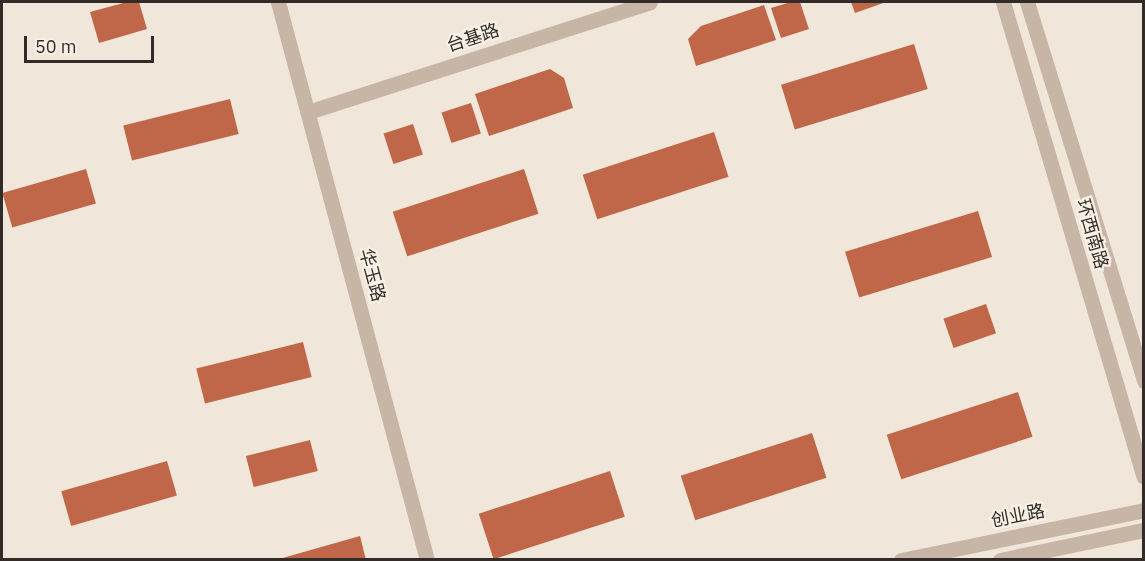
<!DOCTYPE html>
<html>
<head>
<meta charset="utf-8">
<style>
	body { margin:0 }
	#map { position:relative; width:1145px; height:561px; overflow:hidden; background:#f0e6d9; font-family:"IBM Plex Sans","Noto Sans SC",sans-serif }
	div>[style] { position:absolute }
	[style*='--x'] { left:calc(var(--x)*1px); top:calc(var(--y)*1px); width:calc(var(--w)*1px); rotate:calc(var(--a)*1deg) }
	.building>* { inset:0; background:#bf6748; transform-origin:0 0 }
	.minor>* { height:15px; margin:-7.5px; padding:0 7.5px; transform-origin:7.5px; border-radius:7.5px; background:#c7b6a6 }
	.tertiary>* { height:15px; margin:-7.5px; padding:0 7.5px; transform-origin:7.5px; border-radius:7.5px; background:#c7b6a6 }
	span { translate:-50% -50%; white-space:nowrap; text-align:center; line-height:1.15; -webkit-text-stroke:4.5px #f8f0e5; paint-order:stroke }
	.street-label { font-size:18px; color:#332b27 }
	.frame { position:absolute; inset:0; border:3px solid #332b27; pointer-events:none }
	.scale { position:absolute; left:24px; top:36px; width:130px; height:27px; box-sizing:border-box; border:3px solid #332b27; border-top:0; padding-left:8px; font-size:18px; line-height:21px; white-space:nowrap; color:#332b27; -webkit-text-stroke:4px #f8f0e5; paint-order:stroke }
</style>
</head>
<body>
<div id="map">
	<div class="building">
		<i style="clip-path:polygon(127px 2px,139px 2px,147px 29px,99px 43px,90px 12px)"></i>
		<i style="clip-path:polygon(791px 2px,800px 2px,809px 29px,781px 38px,771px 8px)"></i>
		<i style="clip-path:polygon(851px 2px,886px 2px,855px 13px)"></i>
		<i style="clip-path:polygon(764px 5px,776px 40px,696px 66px,688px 39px,701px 26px)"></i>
		<i style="left:914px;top:44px;width:47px;height:139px;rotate:73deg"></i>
		<i style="clip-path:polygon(550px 69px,564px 78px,573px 108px,489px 136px,475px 94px)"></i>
		<i style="left:230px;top:99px;width:36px;height:110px;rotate:76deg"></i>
		<i style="left:471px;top:103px;width:32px;height:31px;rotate:72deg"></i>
		<i style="left:413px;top:124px;width:32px;height:31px;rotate:72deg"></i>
		<i style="left:714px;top:132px;width:47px;height:138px;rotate:72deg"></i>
		<i style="left:86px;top:169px;width:36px;height:87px;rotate:74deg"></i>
		<i style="left:524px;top:169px;width:47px;height:138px;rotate:72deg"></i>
		<i style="left:978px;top:211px;width:48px;height:139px;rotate:73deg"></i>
		<i style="left:986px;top:304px;width:31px;height:45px;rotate:71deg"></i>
		<i style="left:303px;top:342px;width:36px;height:110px;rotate:76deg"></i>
		<i style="left:1018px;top:392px;width:47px;height:138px;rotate:72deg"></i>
		<i style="left:812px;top:433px;width:47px;height:138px;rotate:72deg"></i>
		<i style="left:310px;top:440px;width:32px;height:66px;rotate:76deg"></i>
		<i style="left:167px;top:461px;width:36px;height:110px;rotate:74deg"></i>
		<i style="left:610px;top:471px;width:48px;height:138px;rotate:72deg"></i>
		<i style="clip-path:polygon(360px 536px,366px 560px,279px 560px,279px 559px)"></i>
	</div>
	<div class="minor">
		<i style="--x:278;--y:2;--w:578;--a:75.05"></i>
		<i style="--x:308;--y:112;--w:359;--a:-17.8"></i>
	</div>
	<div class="tertiary">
		<i style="--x:1003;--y:2;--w:495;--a:73.5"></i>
		<i style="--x:1027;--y:2;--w:397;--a:72.8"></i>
		<i style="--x:901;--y:560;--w:248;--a:-11.6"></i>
		<i style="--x:1000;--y:560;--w:147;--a:-11.8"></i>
	</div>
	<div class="street-label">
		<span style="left:473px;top:38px;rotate:-18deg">台基路</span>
		<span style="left:1092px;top:234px;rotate:74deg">环西南路</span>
		<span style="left:372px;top:275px;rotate:75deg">华玉路</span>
		<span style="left:1018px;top:516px;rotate:-11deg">创业路</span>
	</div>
	<div class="frame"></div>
	<div class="scale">50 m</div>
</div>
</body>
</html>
